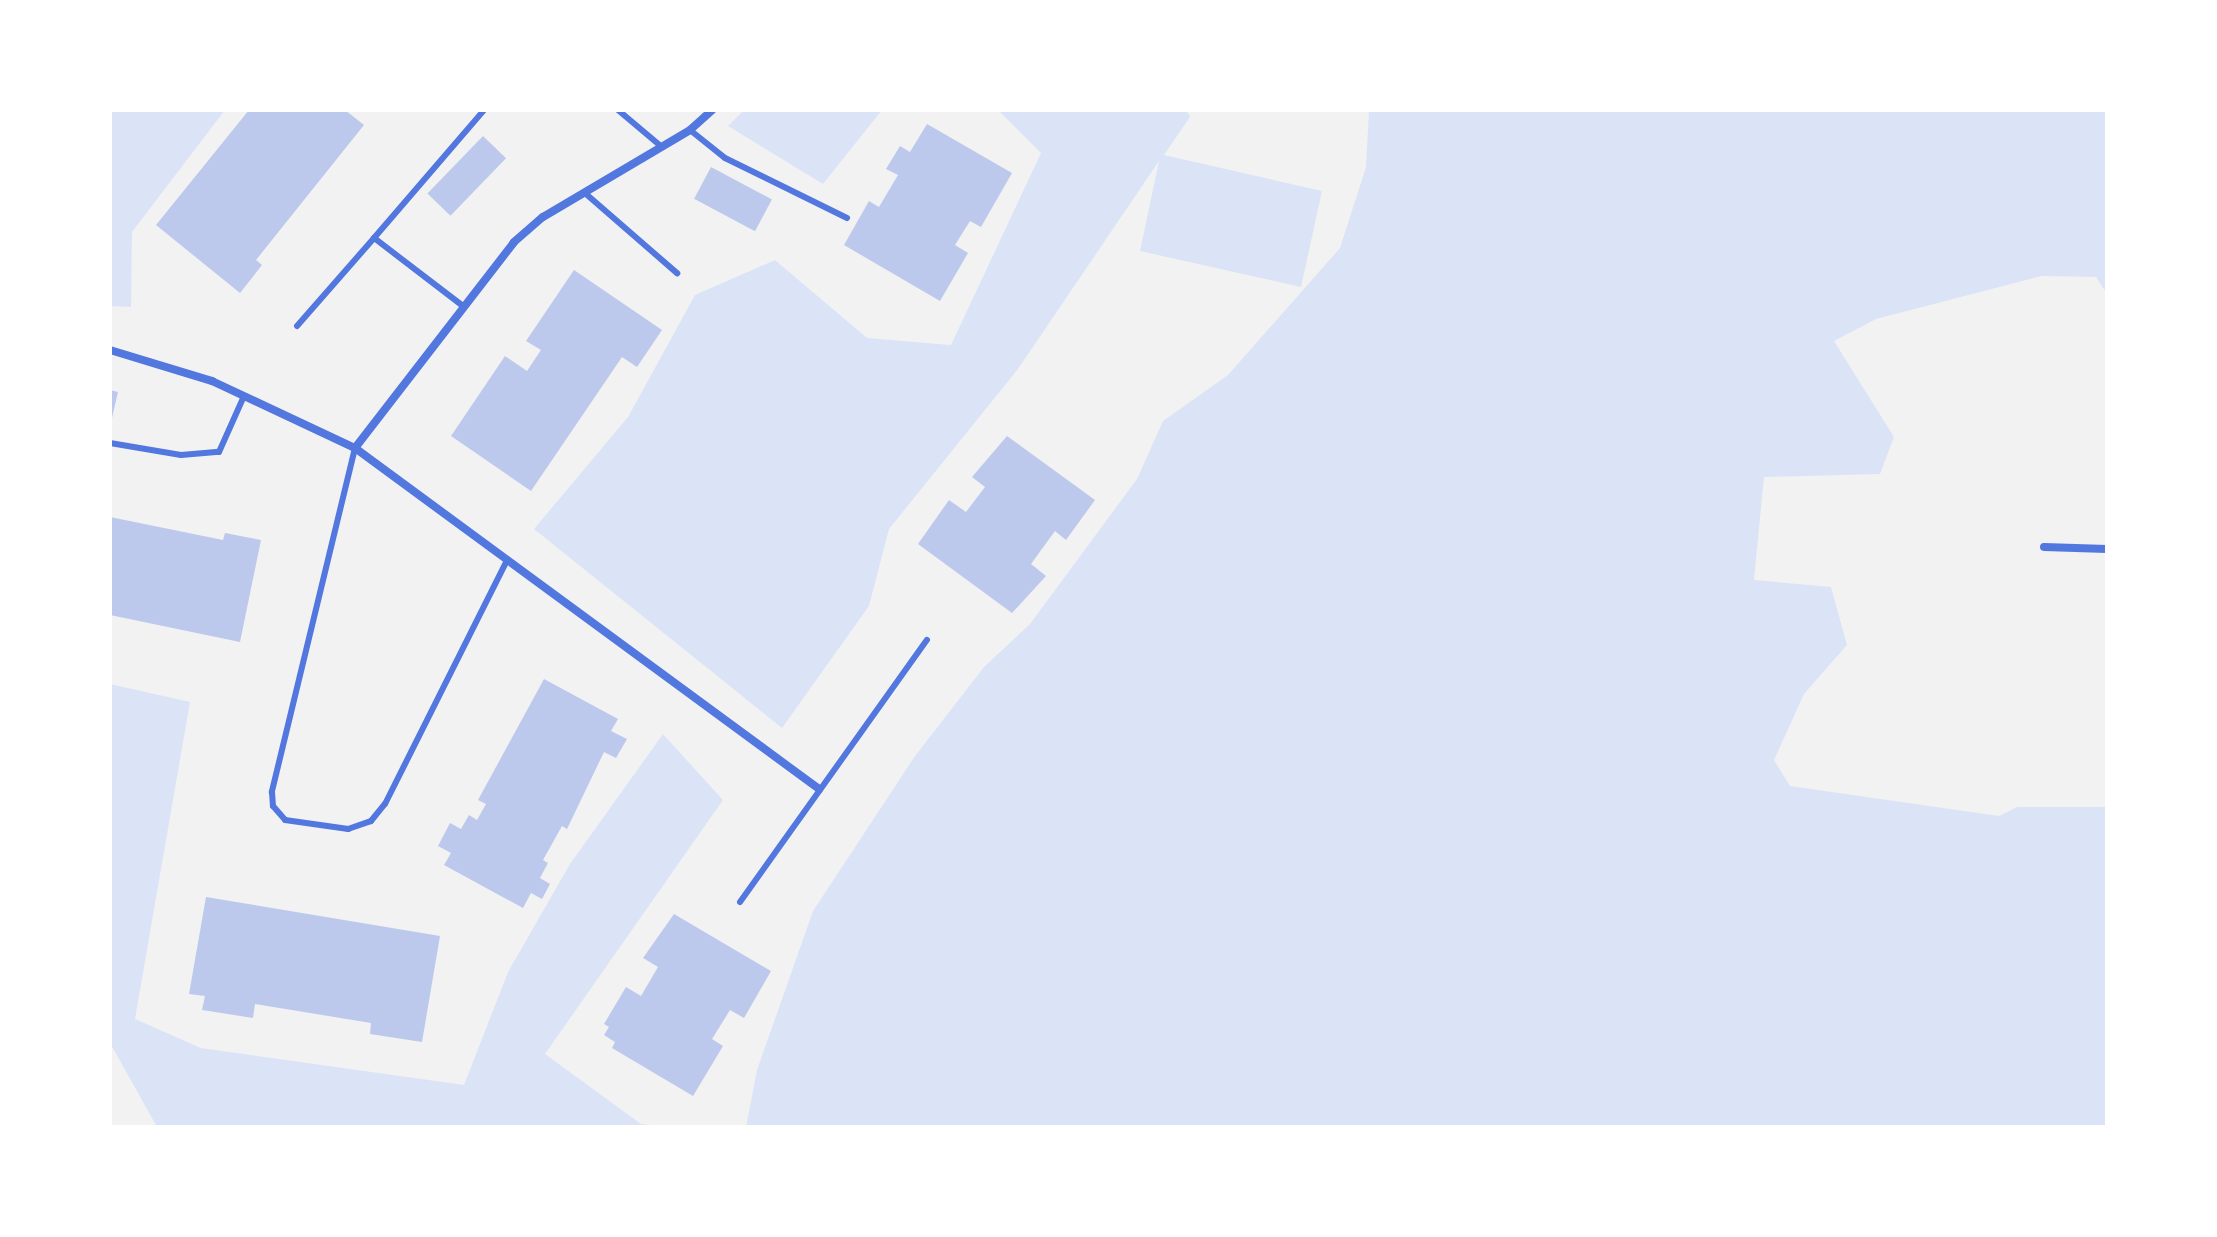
<!DOCTYPE html>
<html>
<head>
<meta charset="utf-8">
<style>
	body { margin:0 }
	#map { position:relative; width:2217px; height:1237px; overflow:hidden; background:#f2f2f2; font-family:"Noto Sans",sans-serif }
	div>[style] { position:absolute }
	[style*='--x'] { left:calc(var(--x)*1px); top:calc(var(--y)*1px); width:calc(var(--w)*1px); rotate:calc(var(--a)*1deg) }
	.green>* { inset:0; background:#dbe4f7 }
	.building>* { inset:0; background:#bdc9ec; transform-origin:0 0 }
	.service>* { height:6px; margin:-3px; padding:0 3px; transform-origin:3px; border-radius:3px; background:#5277de }
	.minor>* { height:8px; margin:-4px; padding:0 4px; transform-origin:4px; border-radius:4px; background:#5277de }
	span { translate:-50% -50%; white-space:nowrap; text-align:center; line-height:1.15; -webkit-text-stroke:6px #fff; paint-order:stroke }
	.frame { position:absolute; inset:0; border:112px solid #fff; pointer-events:none }
</style>
</head>
<body>
<div id="map">
	<div class="green">
		<i style="clip-path:polygon(110px 110px,225px 110px,132px 232px,131px 307px,110px 306px)"></i>
		<i style="clip-path:polygon(744px 110px,882px 110px,823px 184px,728px 126px)"></i>
		<i style="clip-path:polygon(998px 110px,1186px 110px,1190px 117px,1164px 155px,1322px 191px,1301px 287px,1140px 251px,1159px 161px,1018px 369px,889px 529px,869px 606px,782px 728px,534px 529px,628px 417px,695px 295px,775px 260px,867px 338px,951px 345px,1041px 153px)"></i>
		<i style="clip-path:polygon(1369px 110px,2107px 110px,2107px 294px,2096px 277px,2042px 276px,1876px 319px,1834px 341px,1894px 437px,1880px 474px,1764px 477px,1754px 580px,1831px 587px,1847px 645px,1804px 694px,1774px 760px,1790px 786px,1999px 816px,2017px 807px,2107px 807px,2107px 1127px,746px 1127px,757px 1070px,813px 911px,915px 756px,984px 667px,1030px 624px,1137px 479px,1163px 421px,1228px 375px,1340px 248px,1366px 167px)"></i>
		<i style="clip-path:polygon(110px 684px,190px 702px,135px 1019px,201px 1048px,464px 1085px,508px 972px,570px 864px,663px 734px,723px 800px,545px 1054px,641px 1124px,667px 1127px,157px 1127px,110px 1043px)"></i>
	</div>
	<div class="building">
		<i style="clip-path:polygon(249px 110px,345px 110px,364px 125px,256px 260px,262px 265px,240px 293px,156px 225px)"></i>
		<i style="clip-path:polygon(927px 124px,1012px 173px,981px 227px,970px 221px,955px 245px,968px 253px,940px 301px,844px 245px,869px 201px,879px 207px,898px 175px,886px 169px,900px 146px,910px 152px)"></i>
		<i style="left:483px;top:136px;width:32px;height:80px;rotate:44deg"></i>
		<i style="left:711px;top:167px;width:69px;height:36px;rotate:28deg"></i>
		<i style="clip-path:polygon(574px 270px,662px 330px,637px 367px,622px 357px,531px 491px,451px 436px,505px 356px,527px 371px,541px 350px,526px 341px)"></i>
		<i style="clip-path:polygon(110px 390px,118px 392px,111px 422px,110px 422px)"></i>
		<i style="clip-path:polygon(1007px 436px,1095px 500px,1066px 540px,1055px 531px,1031px 564px,1046px 576px,1012px 613px,918px 544px,949px 500px,966px 512px,985px 487px,972px 477px)"></i>
		<i style="clip-path:polygon(110px 517px,223px 540px,225px 533px,261px 540px,240px 642px,110px 615px)"></i>
		<i style="clip-path:polygon(544px 679px,618px 719px,611px 731px,627px 739px,616px 758px,604px 752px,567px 829px,562px 826px,543px 860px,548px 863px,540px 878px,550px 884px,542px 899px,531px 893px,523px 908px,444px 865px,451px 853px,438px 846px,450px 823px,461px 829px,469px 815px,477px 820px,486px 804px,478px 800px)"></i>
		<i style="clip-path:polygon(206px 897px,440px 936px,422px 1042px,370px 1034px,371px 1023px,255px 1004px,253px 1018px,202px 1010px,205px 996px,189px 994px)"></i>
		<i style="clip-path:polygon(674px 914px,771px 971px,744px 1018px,730px 1010px,712px 1039px,723px 1046px,693px 1096px,612px 1048px,615px 1042px,604px 1035px,609px 1027px,604px 1024px,626px 987px,641px 996px,658px 967px,643px 958px)"></i>
	</div>
	<div class="service">
		<i style="--x:618;--y:110;--w:57;--a:40.1"></i>
		<i style="--x:690;--y:130;--w:45;--a:38.7"></i>
		<i style="--x:725;--y:158;--w:136;--a:26.2"></i>
		<i style="--x:586;--y:194;--w:121;--a:41"></i>
		<i style="--x:463;--y:306;--w:112;--a:-142.6"></i>
		<i style="--x:374;--y:238;--w:169;--a:-49.3"></i>
		<i style="--x:297;--y:326;--w:117;--a:-48.8"></i>
		<i style="--x:110;--y:443;--w:72;--a:9.6"></i>
		<i style="--x:181;--y:455;--w:38;--a:-5"></i>
		<i style="--x:219;--y:452;--w:61;--a:-65.9"></i>
		<i style="--x:355;--y:448;--w:354;--a:103.6"></i>
		<i style="--x:272;--y:792;--w:14;--a:86"></i>
		<i style="--x:273;--y:806;--w:18;--a:49"></i>
		<i style="--x:285;--y:820;--w:64;--a:8.1"></i>
		<i style="--x:348;--y:829;--w:24;--a:-19"></i>
		<i style="--x:371;--y:821;--w:22;--a:-51"></i>
		<i style="--x:385;--y:804;--w:273;--a:-63.4"></i>
		<i style="--x:740;--y:902;--w:322;--a:-54.5"></i>
	</div>
	<div class="minor">
		<i style="--x:110;--y:350;--w:107;--a:16.9"></i>
		<i style="--x:212;--y:381;--w:158;--a:25.1"></i>
		<i style="--x:355;--y:448;--w:576;--a:36.31"></i>
		<i style="--x:355;--y:448;--w:260;--a:-52.3"></i>
		<i style="--x:514;--y:242;--w:38;--a:-41"></i>
		<i style="--x:543;--y:217;--w:171;--a:-30.6"></i>
		<i style="--x:690;--y:130;--w:30;--a:-42"></i>
		<i style="--x:2044;--y:547;--w:63;--a:1.8"></i>
	</div>
	<div class="frame"></div>
</div>
</body>
</html>
